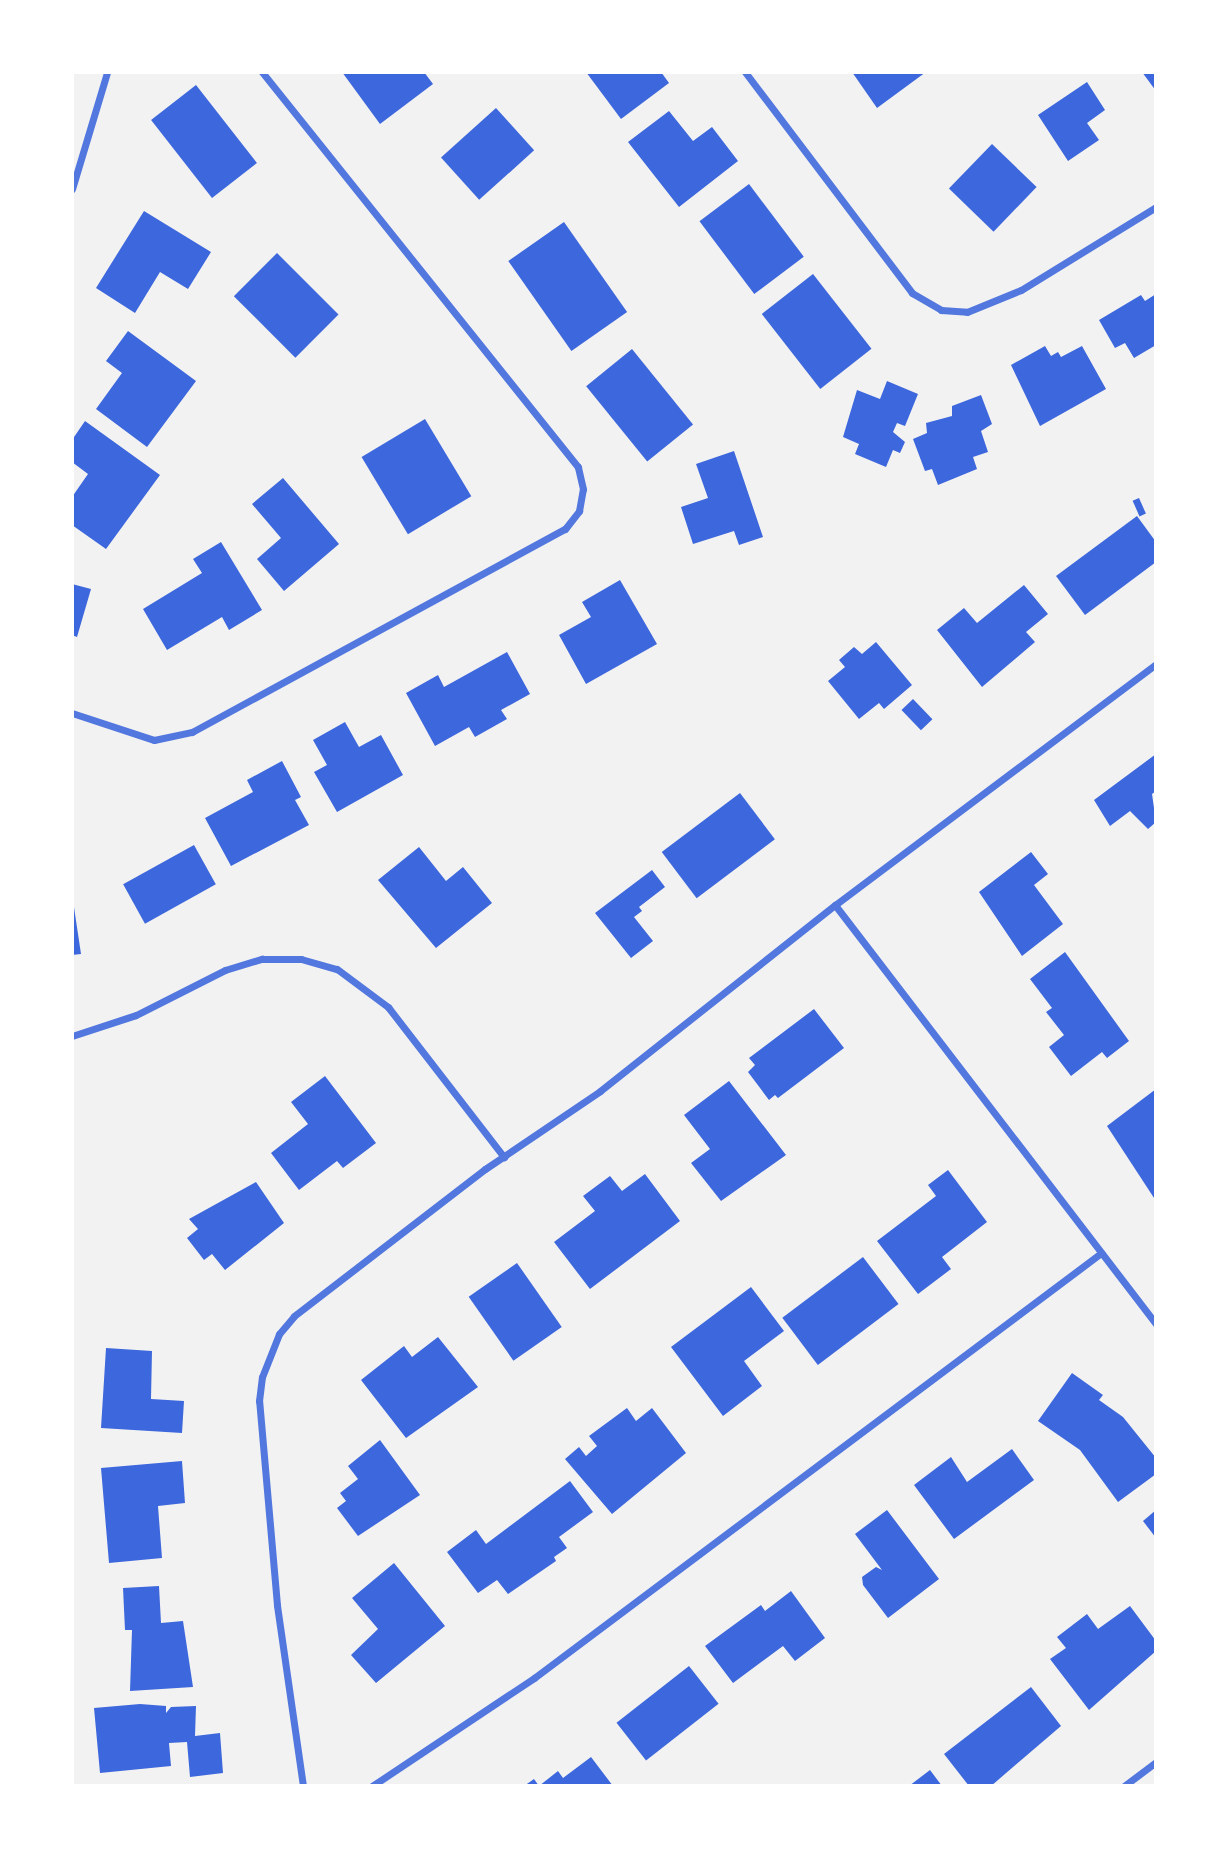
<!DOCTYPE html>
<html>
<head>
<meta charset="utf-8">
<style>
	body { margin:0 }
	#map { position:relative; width:1228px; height:1858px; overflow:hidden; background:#f2f2f2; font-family:Cabin,sans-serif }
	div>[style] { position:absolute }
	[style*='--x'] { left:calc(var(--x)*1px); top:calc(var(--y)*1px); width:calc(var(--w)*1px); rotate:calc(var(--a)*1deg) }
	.building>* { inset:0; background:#3d67dc; transform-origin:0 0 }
	.minor>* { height:7px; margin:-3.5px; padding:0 3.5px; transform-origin:3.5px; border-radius:3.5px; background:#5277de }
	span { translate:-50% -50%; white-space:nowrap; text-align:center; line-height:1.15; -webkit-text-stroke:5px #fff; paint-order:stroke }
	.frame { position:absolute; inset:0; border:74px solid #fff; pointer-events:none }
</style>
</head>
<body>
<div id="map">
	<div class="building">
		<i style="clip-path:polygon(342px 72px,424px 72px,433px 84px,380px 124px)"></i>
		<i style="clip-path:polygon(586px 72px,661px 72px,669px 83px,621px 119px)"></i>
		<i style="clip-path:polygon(852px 72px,926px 72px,877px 108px)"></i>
		<i style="clip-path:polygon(1142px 72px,1156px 72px,1156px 91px)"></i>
		<i style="clip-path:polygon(1087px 82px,1105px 110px,1087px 123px,1099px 140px,1068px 161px,1038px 115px)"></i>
		<i style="left:196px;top:85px;width:99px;height:57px;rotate:52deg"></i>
		<i style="left:496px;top:108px;width:57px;height:74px;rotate:48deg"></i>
		<i style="clip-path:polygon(669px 111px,693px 141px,712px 127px,738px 161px,679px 207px,628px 142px)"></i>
		<i style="left:992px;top:144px;width:62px;height:62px;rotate:44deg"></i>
		<i style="left:749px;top:184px;width:91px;height:62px;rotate:53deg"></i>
		<i style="clip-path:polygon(144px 211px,211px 252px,188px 289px,160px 272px,135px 313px,96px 288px)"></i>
		<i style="left:564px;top:222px;width:110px;height:68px;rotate:55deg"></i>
		<i style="left:277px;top:253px;width:87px;height:61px;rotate:45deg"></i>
		<i style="left:813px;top:274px;width:95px;height:65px;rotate:52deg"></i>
		<i style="clip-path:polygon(1156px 294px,1156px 345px,1134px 358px,1125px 343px,1115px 348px,1099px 320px,1141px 295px,1145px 301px)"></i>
		<i style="clip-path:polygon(128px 331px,196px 381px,147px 447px,96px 409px,122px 373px,106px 361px)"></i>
		<i style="clip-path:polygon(1045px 346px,1051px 356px,1058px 352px,1061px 357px,1082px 346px,1106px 389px,1040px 426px,1011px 365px)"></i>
		<i style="left:632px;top:349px;width:97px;height:59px;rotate:51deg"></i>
		<i style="clip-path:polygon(887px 381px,918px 394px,905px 426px,897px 423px,893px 432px,905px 442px,900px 453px,893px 450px,886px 467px,855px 454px,859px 444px,843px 437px,857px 390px,880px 399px)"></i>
		<i style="clip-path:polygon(981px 395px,992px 424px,981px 431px,988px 452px,973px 457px,977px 469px,938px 485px,932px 469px,925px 471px,913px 439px,927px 433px,926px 423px,952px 416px,952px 406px)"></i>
		<i style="left:425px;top:419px;width:90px;height:74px;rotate:59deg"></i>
		<i style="clip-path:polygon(85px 421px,160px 475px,106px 549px,72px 525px,72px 497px,88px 474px,72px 462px,72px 440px)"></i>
		<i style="clip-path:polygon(734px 451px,763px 537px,739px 545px,734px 531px,693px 544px,681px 507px,708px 498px,696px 464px)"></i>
		<i style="clip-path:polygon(283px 478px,339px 544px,284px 591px,257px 559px,281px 538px,252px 504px)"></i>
		<i style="left:1139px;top:498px;width:17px;height:7px;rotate:66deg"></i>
		<i style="clip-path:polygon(1137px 516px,1156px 542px,1156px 562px,1085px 615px,1056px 576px)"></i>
		<i style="clip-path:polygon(221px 542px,262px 610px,229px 630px,222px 617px,167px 650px,143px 609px,202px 573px,193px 559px)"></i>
		<i style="clip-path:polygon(620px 580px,657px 644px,586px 684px,559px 635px,591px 617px,582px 602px)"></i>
		<i style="clip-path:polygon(72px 584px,91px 589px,77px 637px,72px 635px)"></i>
		<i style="clip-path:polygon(1024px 585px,1048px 614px,1026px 632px,1035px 642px,982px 687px,937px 630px,964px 608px,977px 623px)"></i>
		<i style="clip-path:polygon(876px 642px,912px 685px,884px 709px,879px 703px,859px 719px,828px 681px,845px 667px,839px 660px,854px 647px,862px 654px)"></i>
		<i style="clip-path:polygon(507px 652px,530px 694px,501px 710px,507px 719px,475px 737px,469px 727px,435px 746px,406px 693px,438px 675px,444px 687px)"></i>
		<i style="left:913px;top:699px;width:28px;height:16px;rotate:46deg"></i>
		<i style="clip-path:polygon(345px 722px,359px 747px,381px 735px,403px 775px,337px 812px,314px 772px,327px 765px,313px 740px)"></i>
		<i style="clip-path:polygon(1156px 754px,1156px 791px,1152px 794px,1156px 822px,1148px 829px,1130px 811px,1110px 826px,1094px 800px)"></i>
		<i style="clip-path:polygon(282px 761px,301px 797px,295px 800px,309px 825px,231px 866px,205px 818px,253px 792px,247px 780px)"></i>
		<i style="left:740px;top:793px;width:58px;height:98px;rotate:53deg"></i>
		<i style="left:194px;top:845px;width:45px;height:81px;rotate:61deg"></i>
		<i style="clip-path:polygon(419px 847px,446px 881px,463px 867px,492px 903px,436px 948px,378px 880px)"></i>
		<i style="clip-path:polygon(1031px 852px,1048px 874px,1034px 885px,1063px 924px,1022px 956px,979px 892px)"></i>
		<i style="clip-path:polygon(652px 870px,665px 887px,639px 907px,642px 911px,634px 917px,653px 941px,631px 958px,595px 913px)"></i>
		<i style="clip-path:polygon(72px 894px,81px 954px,72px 955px)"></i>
		<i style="clip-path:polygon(1065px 952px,1129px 1041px,1107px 1058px,1102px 1052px,1071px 1076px,1049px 1047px,1064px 1035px,1046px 1012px,1052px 1008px,1030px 979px)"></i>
		<i style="clip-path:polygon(814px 1009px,844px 1048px,778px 1098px,775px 1095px,769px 1100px,748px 1072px,755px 1065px,749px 1058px)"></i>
		<i style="clip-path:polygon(325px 1076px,376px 1143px,343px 1168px,337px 1161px,299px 1190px,271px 1153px,308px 1124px,291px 1102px)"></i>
		<i style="clip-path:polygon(729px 1081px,786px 1155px,721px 1201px,691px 1163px,710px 1149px,684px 1115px)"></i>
		<i style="clip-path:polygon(1156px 1089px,1156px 1201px,1107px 1126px)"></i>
		<i style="clip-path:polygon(948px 1170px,987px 1222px,942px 1257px,951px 1269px,918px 1294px,877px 1241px,936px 1196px,928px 1185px)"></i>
		<i style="clip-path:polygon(645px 1174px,680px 1221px,590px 1289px,554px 1242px,595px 1211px,583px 1196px,610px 1176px,622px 1191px)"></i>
		<i style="clip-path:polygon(256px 1182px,284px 1223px,225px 1270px,212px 1254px,204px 1260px,187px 1238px,198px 1229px,189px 1219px)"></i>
		<i style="left:863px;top:1257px;width:59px;height:101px;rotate:53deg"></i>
		<i style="left:517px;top:1263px;width:78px;height:59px;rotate:55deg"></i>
		<i style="clip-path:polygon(751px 1287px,784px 1331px,744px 1361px,762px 1386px,723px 1416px,671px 1347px)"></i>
		<i style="clip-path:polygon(438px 1337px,478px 1387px,406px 1438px,361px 1380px,404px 1346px,412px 1357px)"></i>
		<i style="clip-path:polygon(106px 1348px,152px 1351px,151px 1399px,184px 1401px,182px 1433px,101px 1428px)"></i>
		<i style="clip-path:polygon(1072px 1373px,1103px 1395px,1099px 1400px,1123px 1417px,1156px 1458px,1156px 1474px,1118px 1502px,1080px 1450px,1038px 1421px)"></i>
		<i style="clip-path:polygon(627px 1408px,636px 1421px,652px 1408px,686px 1453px,612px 1514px,565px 1459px,579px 1447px,586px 1456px,597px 1446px,589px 1436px)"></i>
		<i style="clip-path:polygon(380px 1440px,420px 1495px,358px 1536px,337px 1508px,346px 1501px,340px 1493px,358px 1479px,348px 1466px)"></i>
		<i style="clip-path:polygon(1012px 1449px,1034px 1480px,954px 1539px,914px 1485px,951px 1457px,967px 1482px)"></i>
		<i style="clip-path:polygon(182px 1461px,185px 1503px,158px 1506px,162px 1558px,109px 1563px,101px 1468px)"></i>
		<i style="clip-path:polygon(570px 1481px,593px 1512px,559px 1537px,567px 1548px,554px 1557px,556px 1561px,508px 1594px,497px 1580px,478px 1593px,447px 1552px,476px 1530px,486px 1544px)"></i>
		<i style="clip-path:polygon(887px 1510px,939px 1579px,888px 1618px,863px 1585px,862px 1577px,876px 1567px,882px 1570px,855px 1534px)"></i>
		<i style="clip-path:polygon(1156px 1510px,1156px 1538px,1143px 1521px)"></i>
		<i style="clip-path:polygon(394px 1563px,445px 1626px,376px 1683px,351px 1655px,378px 1629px,352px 1598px)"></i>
		<i style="clip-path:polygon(159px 1586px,161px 1623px,183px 1621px,193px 1687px,130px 1691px,132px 1630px,125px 1630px,123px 1588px)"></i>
		<i style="clip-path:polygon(791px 1591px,825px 1638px,795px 1661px,783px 1646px,733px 1683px,705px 1646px,761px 1605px,765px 1611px)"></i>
		<i style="clip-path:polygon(1130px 1606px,1156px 1641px,1156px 1651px,1089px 1710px,1050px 1659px,1066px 1648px,1057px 1637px,1087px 1614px,1098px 1629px)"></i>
		<i style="left:689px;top:1666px;width:48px;height:92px;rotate:52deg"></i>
		<i style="clip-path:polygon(1031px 1687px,1061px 1726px,991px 1786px,969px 1786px,944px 1754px)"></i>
		<i style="clip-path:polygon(140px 1704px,166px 1706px,166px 1713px,171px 1707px,196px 1706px,195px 1736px,220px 1733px,223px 1773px,190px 1777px,187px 1742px,169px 1743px,171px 1766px,100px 1773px,94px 1708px)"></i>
		<i style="clip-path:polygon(591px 1757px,613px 1786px,524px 1786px,534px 1779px,539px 1786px,558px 1771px,563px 1778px)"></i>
		<i style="clip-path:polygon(930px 1770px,942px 1786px,909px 1786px)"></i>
	</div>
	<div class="minor">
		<i style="--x:745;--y:72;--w:277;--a:52.9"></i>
		<i style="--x:912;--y:293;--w:34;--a:30"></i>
		<i style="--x:941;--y:310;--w:26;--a:4"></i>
		<i style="--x:967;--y:312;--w:58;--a:-22.2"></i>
		<i style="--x:1021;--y:290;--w:158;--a:-31.6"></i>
		<i style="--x:72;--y:189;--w:122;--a:-73.3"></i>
		<i style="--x:72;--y:713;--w:86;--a:18.2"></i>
		<i style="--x:154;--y:740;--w:39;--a:-12"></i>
		<i style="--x:192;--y:732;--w:425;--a:-28.6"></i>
		<i style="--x:565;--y:529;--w:23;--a:-52"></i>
		<i style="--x:579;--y:511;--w:22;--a:-80"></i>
		<i style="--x:583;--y:489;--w:23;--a:-103"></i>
		<i style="--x:578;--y:467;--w:506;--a:-128.66"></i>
		<i style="--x:835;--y:905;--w:528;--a:52.54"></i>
		<i style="--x:72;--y:1036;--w:67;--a:-18.2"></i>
		<i style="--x:136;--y:1015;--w:100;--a:-26.8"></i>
		<i style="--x:225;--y:970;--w:39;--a:-17"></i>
		<i style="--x:262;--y:959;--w:39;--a:0"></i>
		<i style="--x:301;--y:959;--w:37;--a:16"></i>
		<i style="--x:337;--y:969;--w:64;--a:36.7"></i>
		<i style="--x:388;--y:1007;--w:190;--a:52.3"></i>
		<i style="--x:303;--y:1786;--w:183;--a:-98.2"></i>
		<i style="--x:277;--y:1605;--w:205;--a:-95"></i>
		<i style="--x:259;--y:1401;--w:24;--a:-83"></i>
		<i style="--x:262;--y:1377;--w:46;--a:-68.4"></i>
		<i style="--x:279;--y:1334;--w:23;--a:-50"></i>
		<i style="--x:294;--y:1316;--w:241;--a:-37.6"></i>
		<i style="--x:485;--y:1169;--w:139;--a:-34.1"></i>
		<i style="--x:600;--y:1091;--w:300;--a:-38.4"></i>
		<i style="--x:835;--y:905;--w:401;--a:-36.9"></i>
		<i style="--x:372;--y:1786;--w:195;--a:-33.7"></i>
		<i style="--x:534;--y:1678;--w:709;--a:-36.85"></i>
		<i style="--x:1124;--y:1786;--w:40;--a:-37"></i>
	</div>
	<div class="frame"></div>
</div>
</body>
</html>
